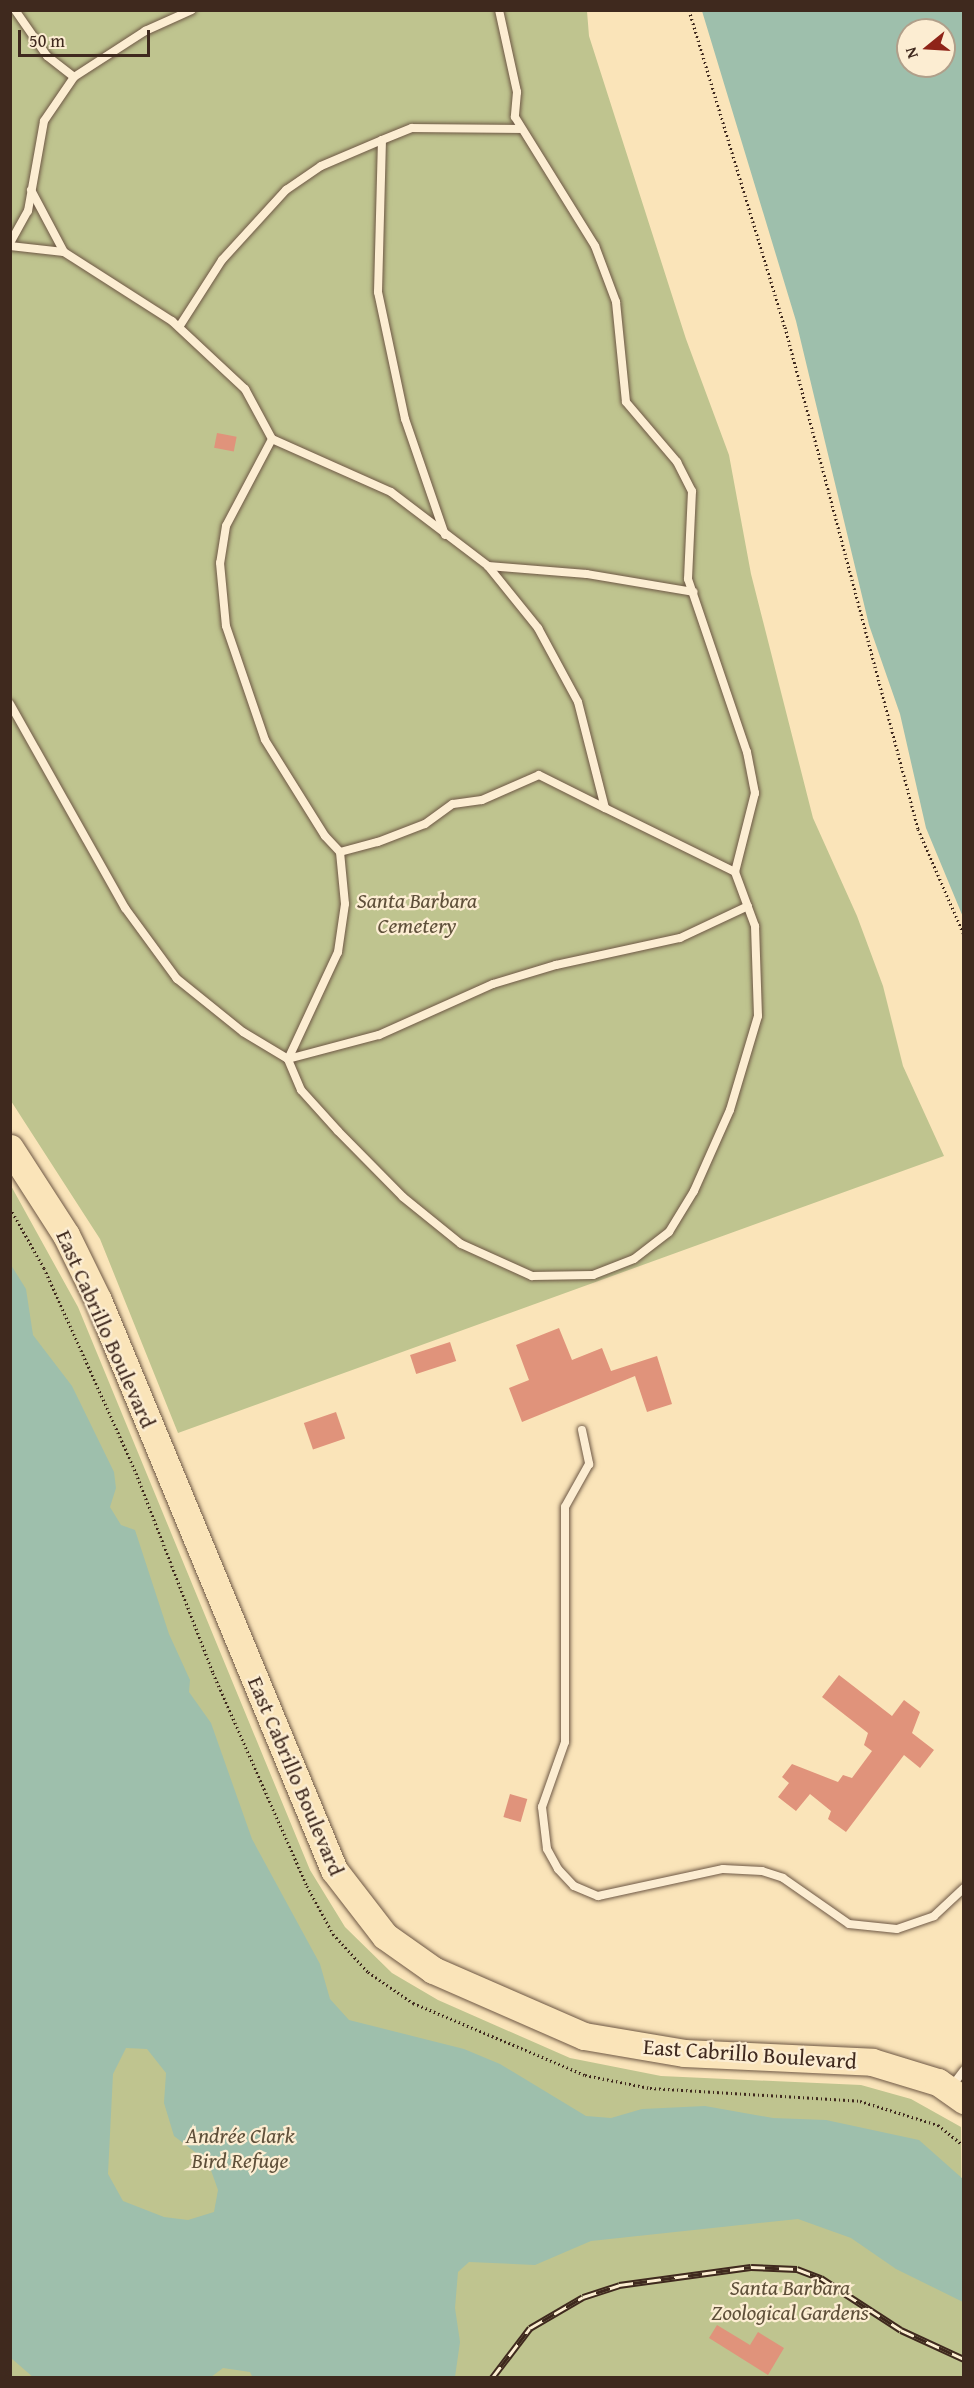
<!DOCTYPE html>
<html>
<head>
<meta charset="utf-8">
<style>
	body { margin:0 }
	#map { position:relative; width:974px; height:2388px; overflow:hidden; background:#fae4b9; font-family:"Gentium Book Plus",serif }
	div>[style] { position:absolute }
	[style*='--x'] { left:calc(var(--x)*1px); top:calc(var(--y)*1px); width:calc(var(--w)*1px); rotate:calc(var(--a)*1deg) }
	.green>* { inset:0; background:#bfc48f }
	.water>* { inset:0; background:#9ebfac }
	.building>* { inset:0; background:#e0937b; transform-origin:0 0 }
	.path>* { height:3px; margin-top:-1.5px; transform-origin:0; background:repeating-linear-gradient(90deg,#3f291e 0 1.5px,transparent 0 4.5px) }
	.roads { filter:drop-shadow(0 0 2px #6e5845) drop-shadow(0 0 2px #6e5845) }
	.service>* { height:8px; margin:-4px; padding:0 4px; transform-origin:4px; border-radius:4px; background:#fcedd2 }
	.primary>* { height:27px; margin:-13.5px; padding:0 13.5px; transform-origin:13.5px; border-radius:13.5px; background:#fae4b9 }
	.rail>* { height:7px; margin-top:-3.5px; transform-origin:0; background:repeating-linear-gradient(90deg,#fcedd2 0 14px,#3f291e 0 28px); box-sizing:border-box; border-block:2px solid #3f291e }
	span { translate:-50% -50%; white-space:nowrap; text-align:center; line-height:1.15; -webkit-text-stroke:4.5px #fcedd2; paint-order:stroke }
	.park-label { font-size:22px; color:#5f503a; font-style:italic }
	.street-label { font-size:22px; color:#3f291e }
	.frame { position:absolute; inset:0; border:12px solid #3f291e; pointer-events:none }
	.north { position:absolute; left:896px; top:18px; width:60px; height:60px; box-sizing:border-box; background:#fcedd2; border:2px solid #b09f8a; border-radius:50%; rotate:252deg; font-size:16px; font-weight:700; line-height:24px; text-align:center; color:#3f291e }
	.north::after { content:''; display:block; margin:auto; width:21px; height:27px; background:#8f2418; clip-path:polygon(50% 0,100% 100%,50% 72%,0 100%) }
	.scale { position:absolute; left:18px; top:30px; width:132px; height:27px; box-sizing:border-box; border:3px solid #3f291e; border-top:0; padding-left:8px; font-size:18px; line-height:21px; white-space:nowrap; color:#3f291e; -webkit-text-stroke:4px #fcedd2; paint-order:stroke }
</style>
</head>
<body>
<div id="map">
	<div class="green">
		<i style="clip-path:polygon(10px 11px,587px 11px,589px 36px,686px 339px,729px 455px,751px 574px,813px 818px,857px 916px,883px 986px,903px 1066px,944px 1156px,178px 1433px,100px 1239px,11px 1101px)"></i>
		<i style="clip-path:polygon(10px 1184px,78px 1307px,310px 1870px,345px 1927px,392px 1973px,438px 2000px,570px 2058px,661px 2076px,861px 2085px,911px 2099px,961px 2127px,963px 2377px,11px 2377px)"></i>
	</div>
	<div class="water">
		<i style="clip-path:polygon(evenodd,702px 11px,963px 11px,963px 917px,926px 828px,900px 714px,869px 625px,796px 321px,702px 11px,908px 30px,944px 30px,944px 66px,908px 66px,908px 30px)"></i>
		<i style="clip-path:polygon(evenodd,11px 1265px,26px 1289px,33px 1335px,72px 1386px,114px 1472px,116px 1488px,110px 1507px,121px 1525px,135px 1530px,169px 1634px,190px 1680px,189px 1692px,211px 1723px,252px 1839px,320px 1964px,330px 1999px,349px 2020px,464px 2049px,500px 2064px,586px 2116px,611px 2118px,642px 2109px,705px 2106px,773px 2118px,826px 2120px,919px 2140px,963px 2179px,963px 2302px,896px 2269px,851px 2238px,798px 2219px,591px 2241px,535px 2265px,469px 2262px,458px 2272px,455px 2308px,460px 2342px,455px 2377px,253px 2378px,250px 2372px,223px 2368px,211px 2377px,34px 2378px,11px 2358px,11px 1265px,126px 2048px,147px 2049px,166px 2073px,164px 2103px,174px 2136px,208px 2162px,218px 2190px,214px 2212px,188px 2220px,164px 2217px,123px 2201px,108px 2174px,113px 2074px,126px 2048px)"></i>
	</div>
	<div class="building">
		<i style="left:217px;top:433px;width:20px;height:15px;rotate:11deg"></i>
		<i style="clip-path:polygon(559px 1328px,572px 1360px,602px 1348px,611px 1371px,657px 1356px,672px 1404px,647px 1412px,635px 1376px,522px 1422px,509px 1388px,529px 1380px,516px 1345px)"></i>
		<i style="left:450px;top:1342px;width:20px;height:42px;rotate:72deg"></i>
		<i style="left:336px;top:1412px;width:28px;height:34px;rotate:71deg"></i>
		<i style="clip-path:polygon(839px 1675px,892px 1716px,904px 1700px,920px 1712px,912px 1733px,934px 1750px,920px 1768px,904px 1755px,846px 1832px,828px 1819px,831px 1811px,810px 1794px,796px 1811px,778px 1797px,789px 1783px,782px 1777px,792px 1764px,838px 1782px,843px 1775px,852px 1778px,872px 1751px,864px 1745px,868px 1733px,822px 1697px)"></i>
		<i style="left:510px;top:1794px;width:18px;height:24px;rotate:16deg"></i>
		<i style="clip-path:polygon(717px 2325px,750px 2345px,758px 2332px,784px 2348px,768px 2375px,709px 2338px)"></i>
	</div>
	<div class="path">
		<i style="--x:689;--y:10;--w:331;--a:73.2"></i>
		<i style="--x:785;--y:327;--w:519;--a:75.16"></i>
		<i style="--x:918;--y:829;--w:116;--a:66.5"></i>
		<i style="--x:10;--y:1208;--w:69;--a:60.5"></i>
		<i style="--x:44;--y:1268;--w:225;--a:65.8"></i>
		<i style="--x:136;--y:1473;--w:214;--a:68.9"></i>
		<i style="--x:213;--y:1673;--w:233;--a:66.2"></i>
		<i style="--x:307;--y:1886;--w:55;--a:61.6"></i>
		<i style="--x:333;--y:1934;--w:52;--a:47.4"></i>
		<i style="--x:368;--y:1972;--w:55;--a:34.6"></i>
		<i style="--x:413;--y:2003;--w:186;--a:22.7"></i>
		<i style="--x:585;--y:2075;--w:66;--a:11.3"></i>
		<i style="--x:650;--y:2088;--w:210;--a:3.5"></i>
		<i style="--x:860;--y:2101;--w:82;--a:17.1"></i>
		<i style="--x:938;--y:2125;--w:33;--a:39"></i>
		<i style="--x:712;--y:2378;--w:5;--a:0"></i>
	</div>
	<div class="roads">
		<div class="service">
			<i style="--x:499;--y:10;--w:84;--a:77.6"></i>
			<i style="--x:517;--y:92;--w:25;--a:95"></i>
			<i style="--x:515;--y:117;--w:152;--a:58.2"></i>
			<i style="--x:595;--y:246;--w:60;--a:69.4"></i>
			<i style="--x:616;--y:302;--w:100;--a:84.3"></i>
			<i style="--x:626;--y:402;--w:79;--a:49.6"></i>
			<i style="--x:677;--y:462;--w:33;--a:63"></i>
			<i style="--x:692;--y:491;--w:88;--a:92.6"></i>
			<i style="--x:688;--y:579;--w:183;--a:71.2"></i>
			<i style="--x:747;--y:752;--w:42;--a:79"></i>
			<i style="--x:755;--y:793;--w:81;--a:104.2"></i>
			<i style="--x:74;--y:77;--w:85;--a:-32.9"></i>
			<i style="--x:145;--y:31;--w:51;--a:-24.1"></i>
			<i style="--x:31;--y:190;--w:70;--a:62"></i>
			<i style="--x:10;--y:243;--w:37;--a:-61"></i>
			<i style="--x:28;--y:211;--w:91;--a:-79.9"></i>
			<i style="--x:44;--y:121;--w:53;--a:-55.7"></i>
			<i style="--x:74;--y:77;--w:34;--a:-142"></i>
			<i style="--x:47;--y:56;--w:56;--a:-124.8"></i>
			<i style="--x:10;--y:246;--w:54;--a:6.3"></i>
			<i style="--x:64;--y:252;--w:128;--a:32.6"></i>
			<i style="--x:172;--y:321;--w:100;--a:43"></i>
			<i style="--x:245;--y:389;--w:57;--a:61.6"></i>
			<i style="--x:272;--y:439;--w:130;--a:24"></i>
			<i style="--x:391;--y:492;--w:122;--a:37.3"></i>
			<i style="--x:488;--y:566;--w:80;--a:51.1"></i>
			<i style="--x:538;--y:628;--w:84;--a:61.6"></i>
			<i style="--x:578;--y:702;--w:109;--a:75.7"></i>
			<i style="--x:605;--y:808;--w:145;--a:26.2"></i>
			<i style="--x:735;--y:872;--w:58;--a:69.7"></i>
			<i style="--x:755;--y:926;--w:90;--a:88.1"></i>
			<i style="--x:758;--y:1016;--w:98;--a:106.6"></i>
			<i style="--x:730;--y:1110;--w:89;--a:114"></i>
			<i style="--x:694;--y:1191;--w:48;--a:121.4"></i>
			<i style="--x:669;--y:1232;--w:44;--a:142.4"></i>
			<i style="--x:634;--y:1259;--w:44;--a:158.7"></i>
			<i style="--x:593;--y:1275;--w:61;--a:179.1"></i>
			<i style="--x:532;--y:1276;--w:78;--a:-155.7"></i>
			<i style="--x:461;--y:1244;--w:75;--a:-141"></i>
			<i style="--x:403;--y:1197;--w:93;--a:-134.6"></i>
			<i style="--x:338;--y:1131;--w:55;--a:-132.1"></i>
			<i style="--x:301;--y:1090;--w:34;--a:-113"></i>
			<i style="--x:288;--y:1059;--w:52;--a:-149"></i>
			<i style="--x:243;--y:1032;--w:85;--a:-141.2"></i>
			<i style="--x:177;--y:979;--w:88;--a:-126.2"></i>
			<i style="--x:125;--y:908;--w:234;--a:-119.4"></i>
			<i style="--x:179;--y:327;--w:80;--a:-57.3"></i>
			<i style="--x:222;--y:260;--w:95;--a:-47.6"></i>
			<i style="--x:286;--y:190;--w:42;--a:-34.4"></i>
			<i style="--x:321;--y:166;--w:66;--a:-23.1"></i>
			<i style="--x:272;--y:439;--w:98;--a:117.9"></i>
			<i style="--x:226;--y:526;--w:37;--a:99"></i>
			<i style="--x:220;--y:563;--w:63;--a:84.6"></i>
			<i style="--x:226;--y:626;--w:120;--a:71.1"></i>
			<i style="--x:265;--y:740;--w:113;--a:58"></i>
			<i style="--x:325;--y:836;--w:22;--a:47"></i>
			<i style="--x:340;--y:852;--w:39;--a:-15"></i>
			<i style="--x:378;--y:842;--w:50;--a:-21"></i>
			<i style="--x:425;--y:824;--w:34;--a:-36"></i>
			<i style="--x:453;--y:804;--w:29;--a:-8"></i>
			<i style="--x:482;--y:800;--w:62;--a:-23.7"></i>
			<i style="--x:539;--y:775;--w:74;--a:26.6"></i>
			<i style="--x:445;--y:535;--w:123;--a:-109"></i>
			<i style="--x:405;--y:419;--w:130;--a:-102"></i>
			<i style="--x:378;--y:292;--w:152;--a:-88.5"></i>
			<i style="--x:382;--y:140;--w:32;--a:-22"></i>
			<i style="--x:412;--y:128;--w:109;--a:0.5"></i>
			<i style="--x:488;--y:566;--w:99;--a:4.6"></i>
			<i style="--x:587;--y:574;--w:108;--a:9.6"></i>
			<i style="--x:340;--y:852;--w:52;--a:84.5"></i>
			<i style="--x:345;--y:904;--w:49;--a:98.3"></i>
			<i style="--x:338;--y:952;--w:118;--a:115"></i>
			<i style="--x:288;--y:1059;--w:94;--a:-14.8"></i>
			<i style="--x:379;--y:1035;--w:125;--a:-24.1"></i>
			<i style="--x:493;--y:984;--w:66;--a:-16.8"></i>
			<i style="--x:556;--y:965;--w:127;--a:-12.3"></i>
			<i style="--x:680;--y:938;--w:75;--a:-25.2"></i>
			<i style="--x:582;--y:1430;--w:35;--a:78"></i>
			<i style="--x:589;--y:1464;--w:49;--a:119.2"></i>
			<i style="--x:565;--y:1507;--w:235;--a:90"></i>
			<i style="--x:565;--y:1742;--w:69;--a:109.5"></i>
			<i style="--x:542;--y:1807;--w:42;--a:83.2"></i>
			<i style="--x:547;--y:1849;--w:23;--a:61"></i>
			<i style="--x:558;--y:1869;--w:23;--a:47"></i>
			<i style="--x:574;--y:1886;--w:26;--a:23"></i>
			<i style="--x:598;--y:1896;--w:128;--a:-12.2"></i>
			<i style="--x:723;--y:1869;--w:39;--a:3"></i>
			<i style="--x:762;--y:1871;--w:22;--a:18"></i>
			<i style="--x:783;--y:1878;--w:80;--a:34.9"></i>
			<i style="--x:849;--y:1924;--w:48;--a:5.9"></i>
			<i style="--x:897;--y:1929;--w:39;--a:-19"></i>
			<i style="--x:934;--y:1916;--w:41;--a:-43"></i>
			<i style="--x:952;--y:2086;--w:20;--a:-53"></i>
		</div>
		<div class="primary">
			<i style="--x:10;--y:1148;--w:103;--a:57.2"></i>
			<i style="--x:66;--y:1235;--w:72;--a:63.8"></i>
			<i style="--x:98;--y:1300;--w:617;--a:67.51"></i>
			<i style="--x:334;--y:1870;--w:83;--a:52.3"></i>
			<i style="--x:385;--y:1936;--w:59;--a:35.3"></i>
			<i style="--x:433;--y:1970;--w:165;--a:23.6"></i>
			<i style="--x:584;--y:2036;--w:101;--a:9.6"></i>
			<i style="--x:684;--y:2053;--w:188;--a:2.7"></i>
			<i style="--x:872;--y:2062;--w:69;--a:16.9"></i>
			<i style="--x:938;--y:2082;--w:32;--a:35"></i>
		</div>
	</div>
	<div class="rail">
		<i style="--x:492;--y:2378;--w:63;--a:-52.8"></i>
		<i style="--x:530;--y:2328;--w:61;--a:-30.3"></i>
		<i style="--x:583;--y:2297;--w:38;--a:-18"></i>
		<i style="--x:619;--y:2285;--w:133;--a:-7.8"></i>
		<i style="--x:751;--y:2267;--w:46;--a:2.5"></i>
		<i style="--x:797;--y:2269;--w:26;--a:21"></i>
		<i style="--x:821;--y:2278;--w:95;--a:33"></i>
		<i style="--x:901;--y:2330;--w:69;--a:24.7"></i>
	</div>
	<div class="park-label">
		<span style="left:417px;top:913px">Santa Barbara<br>Cemetery</span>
		<span style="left:240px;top:2148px">Andrée Clark<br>Bird Refuge</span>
		<span style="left:790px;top:2300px">Santa Barbara<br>Zoological Gardens</span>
	</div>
	<div class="street-label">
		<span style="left:106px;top:1329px;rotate:66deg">East Cabrillo Boulevard</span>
		<span style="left:296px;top:1776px;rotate:67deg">East Cabrillo Boulevard</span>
		<span style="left:750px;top:2054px;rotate:4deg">East Cabrillo Boulevard</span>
	</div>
	<div class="frame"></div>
	<div class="north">N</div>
	<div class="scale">50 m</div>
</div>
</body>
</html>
